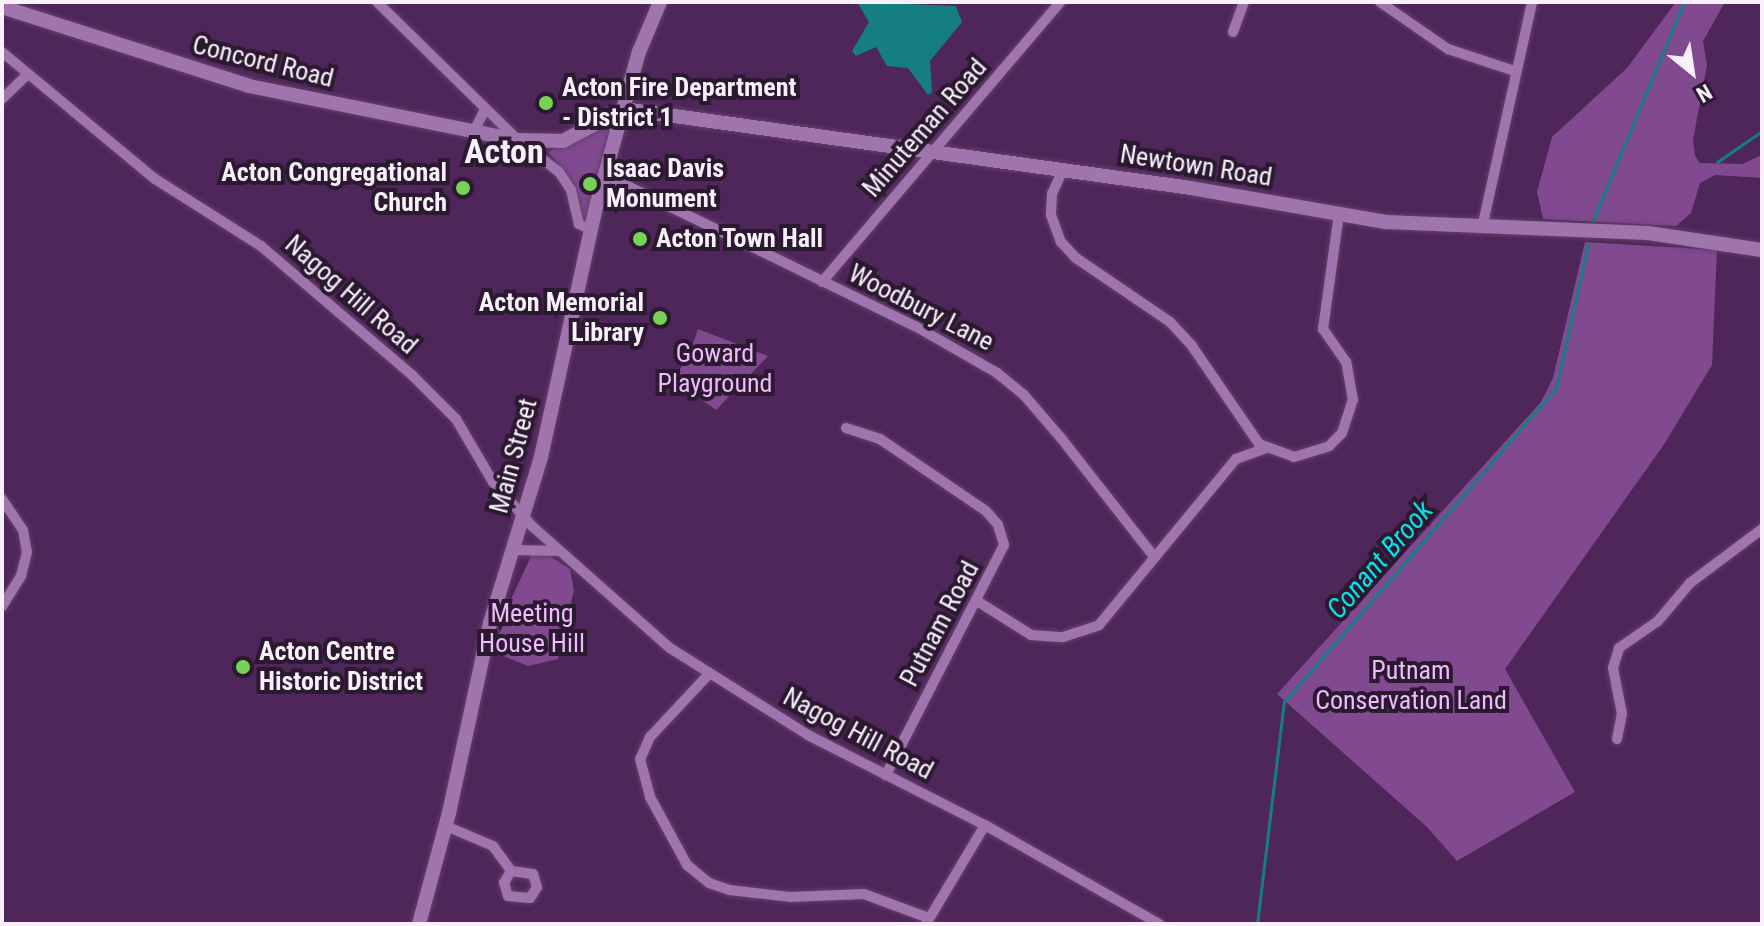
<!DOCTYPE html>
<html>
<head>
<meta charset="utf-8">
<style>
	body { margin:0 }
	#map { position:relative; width:1764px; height:926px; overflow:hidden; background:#4e2659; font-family:"Roboto Condensed",sans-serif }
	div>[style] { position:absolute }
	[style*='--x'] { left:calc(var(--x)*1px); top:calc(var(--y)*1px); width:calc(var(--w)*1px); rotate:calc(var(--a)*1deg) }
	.green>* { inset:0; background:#804990 }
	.water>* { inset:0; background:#157e82 }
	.stream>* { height:3px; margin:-1.5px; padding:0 1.5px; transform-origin:1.5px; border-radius:1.5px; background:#157e82 }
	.roads { filter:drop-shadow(0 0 2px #63416b) drop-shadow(0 0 2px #63416b) }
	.street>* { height:10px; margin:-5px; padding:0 5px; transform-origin:5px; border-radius:5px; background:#a074ad }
	.secondary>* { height:14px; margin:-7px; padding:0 7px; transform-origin:7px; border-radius:7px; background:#a074ad }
	.dots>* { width:22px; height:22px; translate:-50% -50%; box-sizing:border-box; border:4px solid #2a192f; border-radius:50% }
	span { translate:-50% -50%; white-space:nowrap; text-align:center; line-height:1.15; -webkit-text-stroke:8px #2a192f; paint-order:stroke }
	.street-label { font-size:26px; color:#f9f0fc }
	.poi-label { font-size:26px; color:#f9f0fc; font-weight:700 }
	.left { translate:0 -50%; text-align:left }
	.right { translate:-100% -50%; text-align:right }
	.park-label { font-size:26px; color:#eebbfd }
	.water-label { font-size:28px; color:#06e2e8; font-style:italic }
	.district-label { font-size:34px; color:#f9f0fc; font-weight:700 }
	.frame { position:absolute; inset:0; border:4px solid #f9f0fc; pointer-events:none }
	.north { position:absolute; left:1652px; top:32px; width:80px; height:80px; -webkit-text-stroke:6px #2a192f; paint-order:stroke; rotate:150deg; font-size:22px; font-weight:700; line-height:32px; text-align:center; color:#f9f0fc }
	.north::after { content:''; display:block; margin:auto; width:28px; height:36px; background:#f9f0fc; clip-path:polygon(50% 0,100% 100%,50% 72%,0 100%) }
</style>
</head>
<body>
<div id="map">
	<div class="green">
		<i style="clip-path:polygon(1676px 2px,1725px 2px,1703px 41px,1707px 65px,1693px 140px,1695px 156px,1700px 163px,1742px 164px,1762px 155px,1762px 178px,1715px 175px,1700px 183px,1691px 213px,1676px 226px,1543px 219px,1537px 192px,1552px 137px,1627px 68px)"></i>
		<i style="clip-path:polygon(619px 114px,591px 221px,583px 220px,574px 184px,548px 152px)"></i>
		<i style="clip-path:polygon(1585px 242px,1717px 250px,1712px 365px,1665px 443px,1505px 669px,1575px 792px,1457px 861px,1427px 827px,1277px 694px,1541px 402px,1553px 378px)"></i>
		<i style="clip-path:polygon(698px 329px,768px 356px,716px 410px,673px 379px,689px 356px)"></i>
		<i style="clip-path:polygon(532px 554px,550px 556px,570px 569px,574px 590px,558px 659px,528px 666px,501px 655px,499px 625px)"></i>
	</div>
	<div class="water">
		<i style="clip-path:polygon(857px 2px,956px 6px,962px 22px,930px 61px,932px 92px,928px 95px,908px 68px,887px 66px,876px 47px,856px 56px,852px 51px,869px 22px)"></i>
	</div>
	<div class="stream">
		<i style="--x:1717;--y:162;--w:55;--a:-34.6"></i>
		<i style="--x:1593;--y:220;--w:236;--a:-67.3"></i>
		<i style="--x:1257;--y:924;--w:224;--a:-83.1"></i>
		<i style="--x:1284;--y:702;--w:415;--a:-49.1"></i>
		<i style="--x:1556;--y:388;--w:148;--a:-77.5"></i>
	</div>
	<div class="roads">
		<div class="street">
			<i style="--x:377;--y:2;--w:197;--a:44.4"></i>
			<i style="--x:518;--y:140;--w:52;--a:38"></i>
			<i style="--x:559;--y:172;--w:22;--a:56"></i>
			<i style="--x:571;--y:190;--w:35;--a:77"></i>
			<i style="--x:579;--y:224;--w:14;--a:25"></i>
			<i style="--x:1380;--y:2;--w:83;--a:34.7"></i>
			<i style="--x:1448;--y:49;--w:71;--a:18.2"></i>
			<i style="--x:1233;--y:32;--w:32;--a:-70"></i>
			<i style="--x:2;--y:52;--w:199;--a:39.7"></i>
			<i style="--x:155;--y:179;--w:125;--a:32.3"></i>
			<i style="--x:261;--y:246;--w:199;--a:40.5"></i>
			<i style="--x:412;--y:375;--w:62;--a:45"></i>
			<i style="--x:456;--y:419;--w:73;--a:59.6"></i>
			<i style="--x:493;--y:482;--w:59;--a:48.4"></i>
			<i style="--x:532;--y:526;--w:184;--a:41.5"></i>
			<i style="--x:670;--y:648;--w:163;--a:32.2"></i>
			<i style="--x:808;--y:735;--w:199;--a:27"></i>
			<i style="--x:985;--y:825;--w:200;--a:29.6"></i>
			<i style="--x:2;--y:99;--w:35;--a:-44"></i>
			<i style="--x:473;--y:133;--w:27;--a:-63"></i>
			<i style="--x:1063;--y:170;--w:26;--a:115"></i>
			<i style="--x:1052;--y:194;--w:21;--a:93"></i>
			<i style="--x:1051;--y:215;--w:29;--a:70"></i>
			<i style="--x:1061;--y:242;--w:22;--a:47"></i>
			<i style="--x:1076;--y:258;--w:114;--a:34.2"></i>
			<i style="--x:1170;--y:322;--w:33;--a:47"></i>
			<i style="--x:1192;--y:346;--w:119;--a:55.6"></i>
			<i style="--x:1259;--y:444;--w:37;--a:20"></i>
			<i style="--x:1294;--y:457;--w:37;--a:-17"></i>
			<i style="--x:1329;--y:446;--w:18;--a:-45"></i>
			<i style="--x:1342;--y:433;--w:35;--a:-72"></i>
			<i style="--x:1353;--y:400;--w:39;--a:-100"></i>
			<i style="--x:1346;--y:362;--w:40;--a:-124.9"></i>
			<i style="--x:1323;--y:329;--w:116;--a:-82.1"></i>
			<i style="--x:605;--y:175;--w:345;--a:26"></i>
			<i style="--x:915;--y:326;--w:95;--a:29.8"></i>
			<i style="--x:997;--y:373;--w:35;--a:39"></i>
			<i style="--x:1024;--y:395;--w:57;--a:49.3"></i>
			<i style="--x:1061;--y:438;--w:152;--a:51.9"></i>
			<i style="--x:1482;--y:228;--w:231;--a:-77.5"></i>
			<i style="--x:822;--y:282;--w:367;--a:-49.6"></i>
			<i style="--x:846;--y:428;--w:36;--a:18"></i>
			<i style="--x:880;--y:439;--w:128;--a:34.2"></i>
			<i style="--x:986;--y:511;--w:18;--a:49"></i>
			<i style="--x:998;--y:525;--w:21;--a:73"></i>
			<i style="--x:1004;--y:545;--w:259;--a:117.2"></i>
			<i style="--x:2;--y:499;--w:37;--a:56"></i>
			<i style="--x:23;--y:530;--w:22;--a:80"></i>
			<i style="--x:27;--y:552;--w:25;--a:104"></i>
			<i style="--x:21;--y:576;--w:36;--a:122"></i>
			<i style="--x:513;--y:550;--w:45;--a:1.3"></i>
			<i style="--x:977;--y:601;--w:64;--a:32.2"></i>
			<i style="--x:1031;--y:635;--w:32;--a:4"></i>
			<i style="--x:1063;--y:637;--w:38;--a:-18"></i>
			<i style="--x:1099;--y:625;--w:215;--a:-50.5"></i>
			<i style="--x:1236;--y:459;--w:33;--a:-20"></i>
			<i style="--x:708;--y:675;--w:85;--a:133.1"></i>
			<i style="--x:650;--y:737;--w:24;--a:114"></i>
			<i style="--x:640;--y:759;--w:39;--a:75"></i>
			<i style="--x:650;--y:797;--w:77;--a:61.4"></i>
			<i style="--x:687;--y:865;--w:28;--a:39"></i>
			<i style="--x:709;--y:883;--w:21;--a:19"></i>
			<i style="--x:729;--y:890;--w:61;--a:6.5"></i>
			<i style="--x:790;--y:897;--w:74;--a:-2.3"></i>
			<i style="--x:864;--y:894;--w:69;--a:20.3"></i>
			<i style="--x:1617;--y:739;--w:25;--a:-79"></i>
			<i style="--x:1622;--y:714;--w:47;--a:-101.1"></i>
			<i style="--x:1613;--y:668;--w:21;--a:-73"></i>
			<i style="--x:1619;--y:648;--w:47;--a:-34.7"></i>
			<i style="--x:1658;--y:621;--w:50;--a:-49.9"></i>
			<i style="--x:1690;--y:583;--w:90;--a:-36.9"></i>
			<i style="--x:446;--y:826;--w:51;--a:23.1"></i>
			<i style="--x:493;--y:846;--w:31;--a:54"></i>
			<i style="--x:511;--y:871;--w:22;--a:8"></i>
			<i style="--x:533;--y:874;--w:14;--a:73"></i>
			<i style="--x:537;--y:887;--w:13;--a:122"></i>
			<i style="--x:530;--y:898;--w:22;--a:-175"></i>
			<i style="--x:508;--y:896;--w:14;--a:-107"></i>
			<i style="--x:504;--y:883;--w:14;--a:-60"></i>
			<i style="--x:926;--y:924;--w:115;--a:-59.2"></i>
		</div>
		<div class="secondary">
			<i style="--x:2;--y:7;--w:259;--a:17.7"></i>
			<i style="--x:249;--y:86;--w:274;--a:11.4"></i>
			<i style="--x:518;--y:140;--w:45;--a:1.3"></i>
			<i style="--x:563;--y:141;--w:69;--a:-27.7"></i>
			<i style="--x:624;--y:109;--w:572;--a:7.93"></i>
			<i style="--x:1191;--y:188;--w:198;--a:9.9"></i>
			<i style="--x:1386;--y:222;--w:262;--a:2.4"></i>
			<i style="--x:1648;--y:233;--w:115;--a:8.5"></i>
			<i style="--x:419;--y:924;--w:115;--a:-74.9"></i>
			<i style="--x:449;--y:813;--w:194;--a:-77.8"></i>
			<i style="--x:490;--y:623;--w:174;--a:-72.9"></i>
			<i style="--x:541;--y:457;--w:260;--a:-77.6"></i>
			<i style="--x:597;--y:203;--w:157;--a:-74.5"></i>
			<i style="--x:639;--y:52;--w:54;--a:-67.2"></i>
		</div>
	</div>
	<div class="dots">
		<i style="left:546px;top:103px;background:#78d258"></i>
		<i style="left:590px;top:184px;background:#78d258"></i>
		<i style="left:463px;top:188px;background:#78d258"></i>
		<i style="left:640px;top:239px;background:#78d258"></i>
		<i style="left:660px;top:318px;background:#78d258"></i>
		<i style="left:243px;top:667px;background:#78d258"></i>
	</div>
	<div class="street-label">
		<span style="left:263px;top:62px;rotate:14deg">Concord Road</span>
		<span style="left:925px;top:128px;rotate:-49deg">Minuteman Road</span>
		<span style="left:1196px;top:166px;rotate:9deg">Newtown Road</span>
		<span style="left:351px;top:295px;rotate:41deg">Nagog Hill Road</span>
		<span style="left:921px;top:308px;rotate:27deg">Woodbury Lane</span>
		<span style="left:514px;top:456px;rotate:-75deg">Main Street</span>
		<span style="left:940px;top:624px;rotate:-62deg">Putnam Road</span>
		<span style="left:858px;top:734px;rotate:28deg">Nagog Hill Road</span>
	</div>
	<div class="poi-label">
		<span class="left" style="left:562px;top:103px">Acton Fire Department<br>- District 1</span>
		<span class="left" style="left:606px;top:184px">Isaac Davis<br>Monument</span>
		<span class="right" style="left:447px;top:188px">Acton Congregational<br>Church</span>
		<span class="left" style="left:656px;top:239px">Acton Town Hall</span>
		<span class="right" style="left:644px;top:318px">Acton Memorial<br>Library</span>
		<span class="left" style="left:259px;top:667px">Acton Centre<br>Historic District</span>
	</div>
	<div class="park-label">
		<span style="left:715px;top:369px">Goward<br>Playground</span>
		<span style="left:532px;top:629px">Meeting<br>House Hill</span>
		<span style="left:1411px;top:686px">Putnam<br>Conservation Land</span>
	</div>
	<div class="water-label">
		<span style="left:1380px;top:560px;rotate:-49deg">Conant Brook</span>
	</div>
	<div class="district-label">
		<span style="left:504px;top:152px">Acton</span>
	</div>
	<div class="frame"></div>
	<div class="north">N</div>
</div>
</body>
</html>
